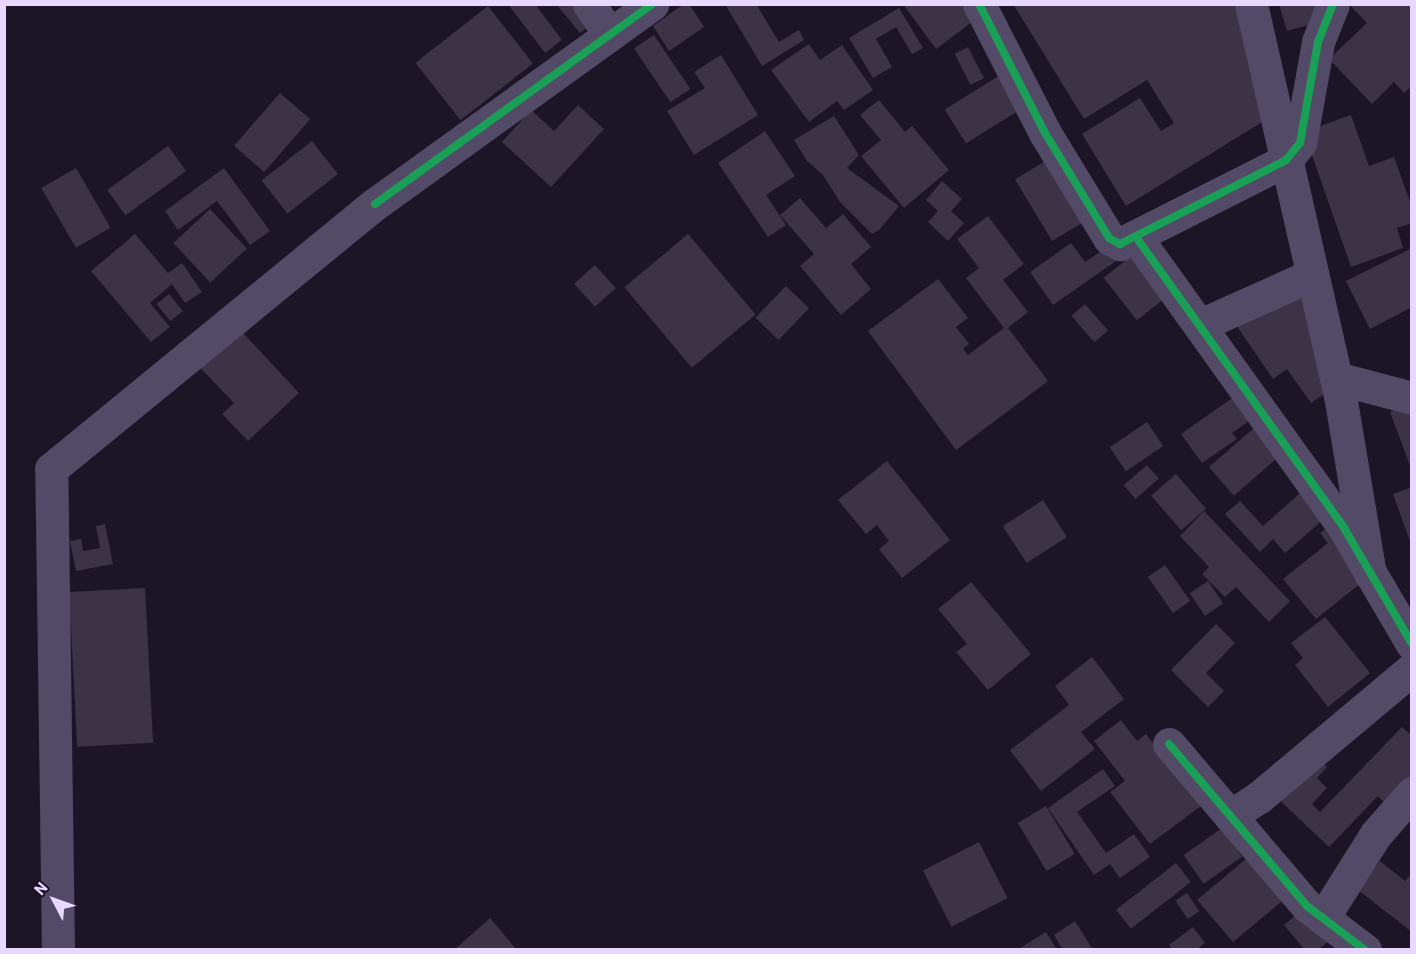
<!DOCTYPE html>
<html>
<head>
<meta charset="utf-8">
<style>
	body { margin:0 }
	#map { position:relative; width:1416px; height:954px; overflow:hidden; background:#1c1525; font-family:Barlow,sans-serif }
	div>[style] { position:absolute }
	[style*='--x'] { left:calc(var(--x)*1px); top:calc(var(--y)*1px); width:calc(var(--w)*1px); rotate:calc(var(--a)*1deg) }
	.building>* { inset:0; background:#3c3346; transform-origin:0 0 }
	.minor>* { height:33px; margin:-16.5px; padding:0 16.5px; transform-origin:16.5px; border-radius:16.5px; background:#524a66 }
	.cycleway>* { height:8px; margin:-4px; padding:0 4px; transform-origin:4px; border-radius:4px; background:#1a9f57 }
	span { translate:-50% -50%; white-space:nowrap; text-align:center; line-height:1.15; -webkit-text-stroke:6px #1b0f2b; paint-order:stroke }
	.frame { position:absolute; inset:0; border:6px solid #e8d8ff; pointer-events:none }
	.north { position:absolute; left:24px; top:870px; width:60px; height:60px; -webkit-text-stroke:4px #1b0f2b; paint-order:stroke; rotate:311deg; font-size:16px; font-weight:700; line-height:24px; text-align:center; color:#e8d8ff }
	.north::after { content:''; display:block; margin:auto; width:21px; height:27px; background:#e8d8ff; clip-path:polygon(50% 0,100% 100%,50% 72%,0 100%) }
</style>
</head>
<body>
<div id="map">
	<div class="building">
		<i style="clip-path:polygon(508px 4px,535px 4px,562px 40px,545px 53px)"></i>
		<i style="clip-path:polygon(556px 4px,581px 4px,595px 21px,580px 33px)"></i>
		<i style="clip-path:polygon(684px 4px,689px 4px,704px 27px,669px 51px,653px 26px)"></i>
		<i style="clip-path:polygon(725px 4px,756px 4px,779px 42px,799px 30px,804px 40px,762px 66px)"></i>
		<i style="clip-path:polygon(903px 4px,971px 4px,980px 16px,936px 49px)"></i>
		<i style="clip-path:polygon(1013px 4px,1251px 4px,1290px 105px,1126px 206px,1082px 134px,1140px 98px,1161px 131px,1174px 123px,1147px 80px,1084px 119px)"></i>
		<i style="clip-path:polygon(1279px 4px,1323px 4px,1327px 20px,1287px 31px)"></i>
		<i style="clip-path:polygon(1349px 4px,1412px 4px,1412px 86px,1404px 93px,1394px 82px,1372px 104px,1329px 59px,1367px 23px)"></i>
		<i style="left:488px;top:6px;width:73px;height:92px;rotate:52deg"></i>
		<i style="clip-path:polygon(899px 8px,923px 48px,912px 54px,896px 27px,876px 39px,892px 67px,873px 78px,849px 38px)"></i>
		<i style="left:654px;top:35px;width:65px;height:24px;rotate:56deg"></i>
		<i style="clip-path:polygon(809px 44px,820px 60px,842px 45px,873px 90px,844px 110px,837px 101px,809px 122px,771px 70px)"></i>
		<i style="left:968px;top:47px;width:35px;height:15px;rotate:63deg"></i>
		<i style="clip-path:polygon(721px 55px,758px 115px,694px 155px,667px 111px,705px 88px,694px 72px)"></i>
		<i style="left:1005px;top:72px;width:40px;height:71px;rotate:58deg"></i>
		<i style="left:280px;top:93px;width:40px;height:70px;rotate:41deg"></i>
		<i style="clip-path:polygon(879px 100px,905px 132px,912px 126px,949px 170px,904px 208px,861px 156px,881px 140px,860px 115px)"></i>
		<i style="clip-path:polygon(578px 105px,604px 129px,551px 187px,502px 142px,531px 110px,554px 131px)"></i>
		<i style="clip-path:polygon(1351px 115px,1369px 166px,1394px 157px,1412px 207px,1412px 223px,1397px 228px,1403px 248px,1351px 267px,1304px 132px)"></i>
		<i style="clip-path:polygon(834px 116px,859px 155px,847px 168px,899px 206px,879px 230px,872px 234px,840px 202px,823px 175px,807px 161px,794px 140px)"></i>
		<i style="clip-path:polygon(765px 131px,795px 176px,766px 195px,786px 225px,768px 237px,718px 163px)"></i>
		<i style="left:312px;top:141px;width:42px;height:64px;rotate:52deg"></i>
		<i style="left:168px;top:146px;width:31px;height:75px;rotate:54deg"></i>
		<i style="left:1057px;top:154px;width:72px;height:49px;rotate:59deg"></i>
		<i style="left:76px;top:168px;width:69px;height:40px;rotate:60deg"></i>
		<i style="clip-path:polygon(224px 168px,270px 231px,250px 245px,217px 201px,178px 230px,165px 211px)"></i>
		<i style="clip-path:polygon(942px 181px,962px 199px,951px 211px,964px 223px,948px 241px,928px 222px,938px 211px,926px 200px)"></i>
		<i style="clip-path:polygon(800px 198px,826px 228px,843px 214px,871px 247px,851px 264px,871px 289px,841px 315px,800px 266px,814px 254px,780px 215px)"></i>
		<i style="left:210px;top:209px;width:54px;height:50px;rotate:47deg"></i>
		<i style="clip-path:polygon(988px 216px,1024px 264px,1003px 280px,1028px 312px,1008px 328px,1048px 381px,956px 450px,868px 331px,938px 279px,968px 318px,956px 327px,969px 344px,963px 349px,968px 355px,1004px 328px,966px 278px,979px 268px,957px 239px)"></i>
		<i style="clip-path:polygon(135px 234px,168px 273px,182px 263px,202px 292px,185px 303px,172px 284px,150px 303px,170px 327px,151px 342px,91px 271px)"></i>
		<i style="left:688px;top:234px;width:105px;height:83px;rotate:50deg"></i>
		<i style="clip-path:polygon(1071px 243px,1085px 262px,1113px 243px,1123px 256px,1053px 305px,1030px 272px)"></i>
		<i style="left:1143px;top:247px;width:54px;height:50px;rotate:52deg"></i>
		<i style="clip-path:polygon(1412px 248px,1412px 307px,1370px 329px,1346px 281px)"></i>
		<i style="left:595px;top:265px;width:31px;height:28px;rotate:48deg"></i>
		<i style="clip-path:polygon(1290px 282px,1330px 341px,1342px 382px,1311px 403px,1287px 369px,1273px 379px,1234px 322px)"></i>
		<i style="left:786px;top:286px;width:32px;height:44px;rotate:44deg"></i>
		<i style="left:169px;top:294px;width:22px;height:16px;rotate:51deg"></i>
		<i style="left:1085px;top:304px;width:35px;height:18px;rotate:49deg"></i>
		<i style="clip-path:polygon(230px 319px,299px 393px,248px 441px,222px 414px,234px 403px,190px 357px)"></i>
		<i style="clip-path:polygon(1241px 392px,1257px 415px,1232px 433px,1237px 439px,1202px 463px,1181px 434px)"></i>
		<i style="clip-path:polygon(1412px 403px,1412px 468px,1411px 468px,1390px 412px)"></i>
		<i style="left:1147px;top:422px;width:29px;height:45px;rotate:56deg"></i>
		<i style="left:1255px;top:427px;width:38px;height:61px;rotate:49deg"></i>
		<i style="clip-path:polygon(887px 461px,950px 540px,902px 578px,879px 549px,889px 541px,877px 525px,866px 534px,838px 500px)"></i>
		<i style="left:1147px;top:465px;width:18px;height:31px;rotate:49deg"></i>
		<i style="left:1176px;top:474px;width:46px;height:33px;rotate:49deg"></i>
		<i style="clip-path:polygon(1308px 486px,1332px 512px,1285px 553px,1273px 539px,1260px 552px,1225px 514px,1240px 501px,1263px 526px)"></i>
		<i style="clip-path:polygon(1412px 487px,1412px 544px,1411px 544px,1393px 494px)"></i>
		<i style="left:1043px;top:500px;width:44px;height:48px;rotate:57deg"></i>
		<i style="clip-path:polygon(1204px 511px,1290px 601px,1269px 622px,1236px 587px,1225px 597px,1202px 574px,1209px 567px,1180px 536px)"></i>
		<i style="clip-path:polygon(1336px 521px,1376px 571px,1316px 619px,1283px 579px,1328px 543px,1320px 533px)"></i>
		<i style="clip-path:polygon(105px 524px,113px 564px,76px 571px,70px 541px,81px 539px,83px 551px,100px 548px,96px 526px)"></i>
		<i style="left:1165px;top:565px;width:44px;height:21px;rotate:55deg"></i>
		<i style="left:1208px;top:581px;width:27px;height:22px;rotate:56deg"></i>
		<i style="clip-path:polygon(971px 582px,1031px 654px,988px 690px,956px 652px,967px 644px,938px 609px)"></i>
		<i style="left:145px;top:588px;width:155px;height:76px;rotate:87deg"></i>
		<i style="clip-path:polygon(1325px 617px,1370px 673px,1328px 707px,1295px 665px,1303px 658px,1291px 643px)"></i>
		<i style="clip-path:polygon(1216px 624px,1235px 643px,1206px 673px,1224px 691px,1208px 707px,1171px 670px)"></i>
		<i style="clip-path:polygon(1092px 657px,1124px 699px,1081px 732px,1095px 749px,1041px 791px,1010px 750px,1069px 705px,1055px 686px)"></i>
		<i style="clip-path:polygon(1121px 720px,1137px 741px,1146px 734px,1201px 806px,1150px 844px,1110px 792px,1125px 781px,1094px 741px)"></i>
		<i style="clip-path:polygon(1402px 727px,1412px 736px,1412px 782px,1388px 806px,1378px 796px,1329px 847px,1269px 790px,1309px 749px,1327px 767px,1317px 778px,1327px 788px,1312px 804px,1320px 812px)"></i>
		<i style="clip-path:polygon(1103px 769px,1115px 786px,1077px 812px,1106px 853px,1134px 834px,1150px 857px,1120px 878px,1110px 864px,1094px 875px,1048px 808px)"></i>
		<i style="left:1046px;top:806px;width:56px;height:33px;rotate:59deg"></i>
		<i style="left:1222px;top:828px;width:35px;height:47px;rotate:55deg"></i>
		<i style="left:979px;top:842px;width:63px;height:63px;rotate:63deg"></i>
		<i style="clip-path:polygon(1266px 842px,1331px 939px,1318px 950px,1305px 950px,1284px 925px,1300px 912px,1287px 897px,1233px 942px,1197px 900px)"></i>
		<i style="clip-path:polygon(1380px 861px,1405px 881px,1412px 873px,1412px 932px,1358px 890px)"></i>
		<i style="left:1176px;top:863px;width:24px;height:76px;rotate:52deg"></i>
		<i style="left:1187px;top:893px;width:22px;height:14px;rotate:56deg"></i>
		<i style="clip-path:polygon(490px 918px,517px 950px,454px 950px)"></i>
		<i style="clip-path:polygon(1075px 921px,1093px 950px,1063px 950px,1054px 935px)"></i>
		<i style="clip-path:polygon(1193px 927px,1205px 943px,1196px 950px,1173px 950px,1169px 945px)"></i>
		<i style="clip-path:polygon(1046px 932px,1057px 950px,1017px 950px)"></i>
	</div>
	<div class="minor">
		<i style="--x:589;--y:4;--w:37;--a:56"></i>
		<i style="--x:979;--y:4;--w:145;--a:62.9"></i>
		<i style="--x:1045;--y:133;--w:123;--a:58.6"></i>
		<i style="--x:1109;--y:238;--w:13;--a:29"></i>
		<i style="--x:1120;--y:244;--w:186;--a:-26.8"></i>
		<i style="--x:1286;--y:160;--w:22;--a:-51"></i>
		<i style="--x:1300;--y:143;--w:103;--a:-79.9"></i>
		<i style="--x:1318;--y:42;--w:41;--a:-68.5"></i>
		<i style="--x:1251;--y:4;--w:401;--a:77.2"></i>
		<i style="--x:1340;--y:395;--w:181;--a:80.5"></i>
		<i style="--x:1136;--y:237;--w:358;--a:54.4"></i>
		<i style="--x:1344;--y:528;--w:134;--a:59.6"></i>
		<i style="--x:1200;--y:325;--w:123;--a:-24.1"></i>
		<i style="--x:1336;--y:378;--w:79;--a:14.7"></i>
		<i style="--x:1169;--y:744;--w:213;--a:49.6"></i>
		<i style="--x:1307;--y:906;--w:73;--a:37.2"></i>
		<i style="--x:1230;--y:816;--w:33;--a:-33"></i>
		<i style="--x:1258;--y:798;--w:201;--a:-40"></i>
		<i style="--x:1323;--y:918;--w:99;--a:-57.8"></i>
		<i style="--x:1376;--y:834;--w:55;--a:-48.7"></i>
		<i style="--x:58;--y:950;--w:481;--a:-90.8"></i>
		<i style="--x:51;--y:469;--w:419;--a:-39.3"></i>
		<i style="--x:375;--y:204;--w:342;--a:-35.8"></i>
	</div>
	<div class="cycleway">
		<i style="--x:979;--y:4;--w:145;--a:62.9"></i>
		<i style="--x:1045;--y:133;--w:123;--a:58.6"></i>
		<i style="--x:1109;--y:238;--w:13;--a:29"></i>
		<i style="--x:1120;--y:244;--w:186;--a:-26.8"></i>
		<i style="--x:1286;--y:160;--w:22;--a:-51"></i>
		<i style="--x:1300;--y:143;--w:103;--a:-79.9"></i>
		<i style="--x:1318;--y:42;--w:41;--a:-68.5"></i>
		<i style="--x:375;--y:204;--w:342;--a:-35.8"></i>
		<i style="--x:1136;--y:237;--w:358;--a:54.4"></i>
		<i style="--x:1344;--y:528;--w:134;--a:59.6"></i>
		<i style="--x:1169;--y:744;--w:213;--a:49.6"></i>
		<i style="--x:1307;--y:906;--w:73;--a:37.2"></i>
	</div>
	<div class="frame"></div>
	<div class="north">N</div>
</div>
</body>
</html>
